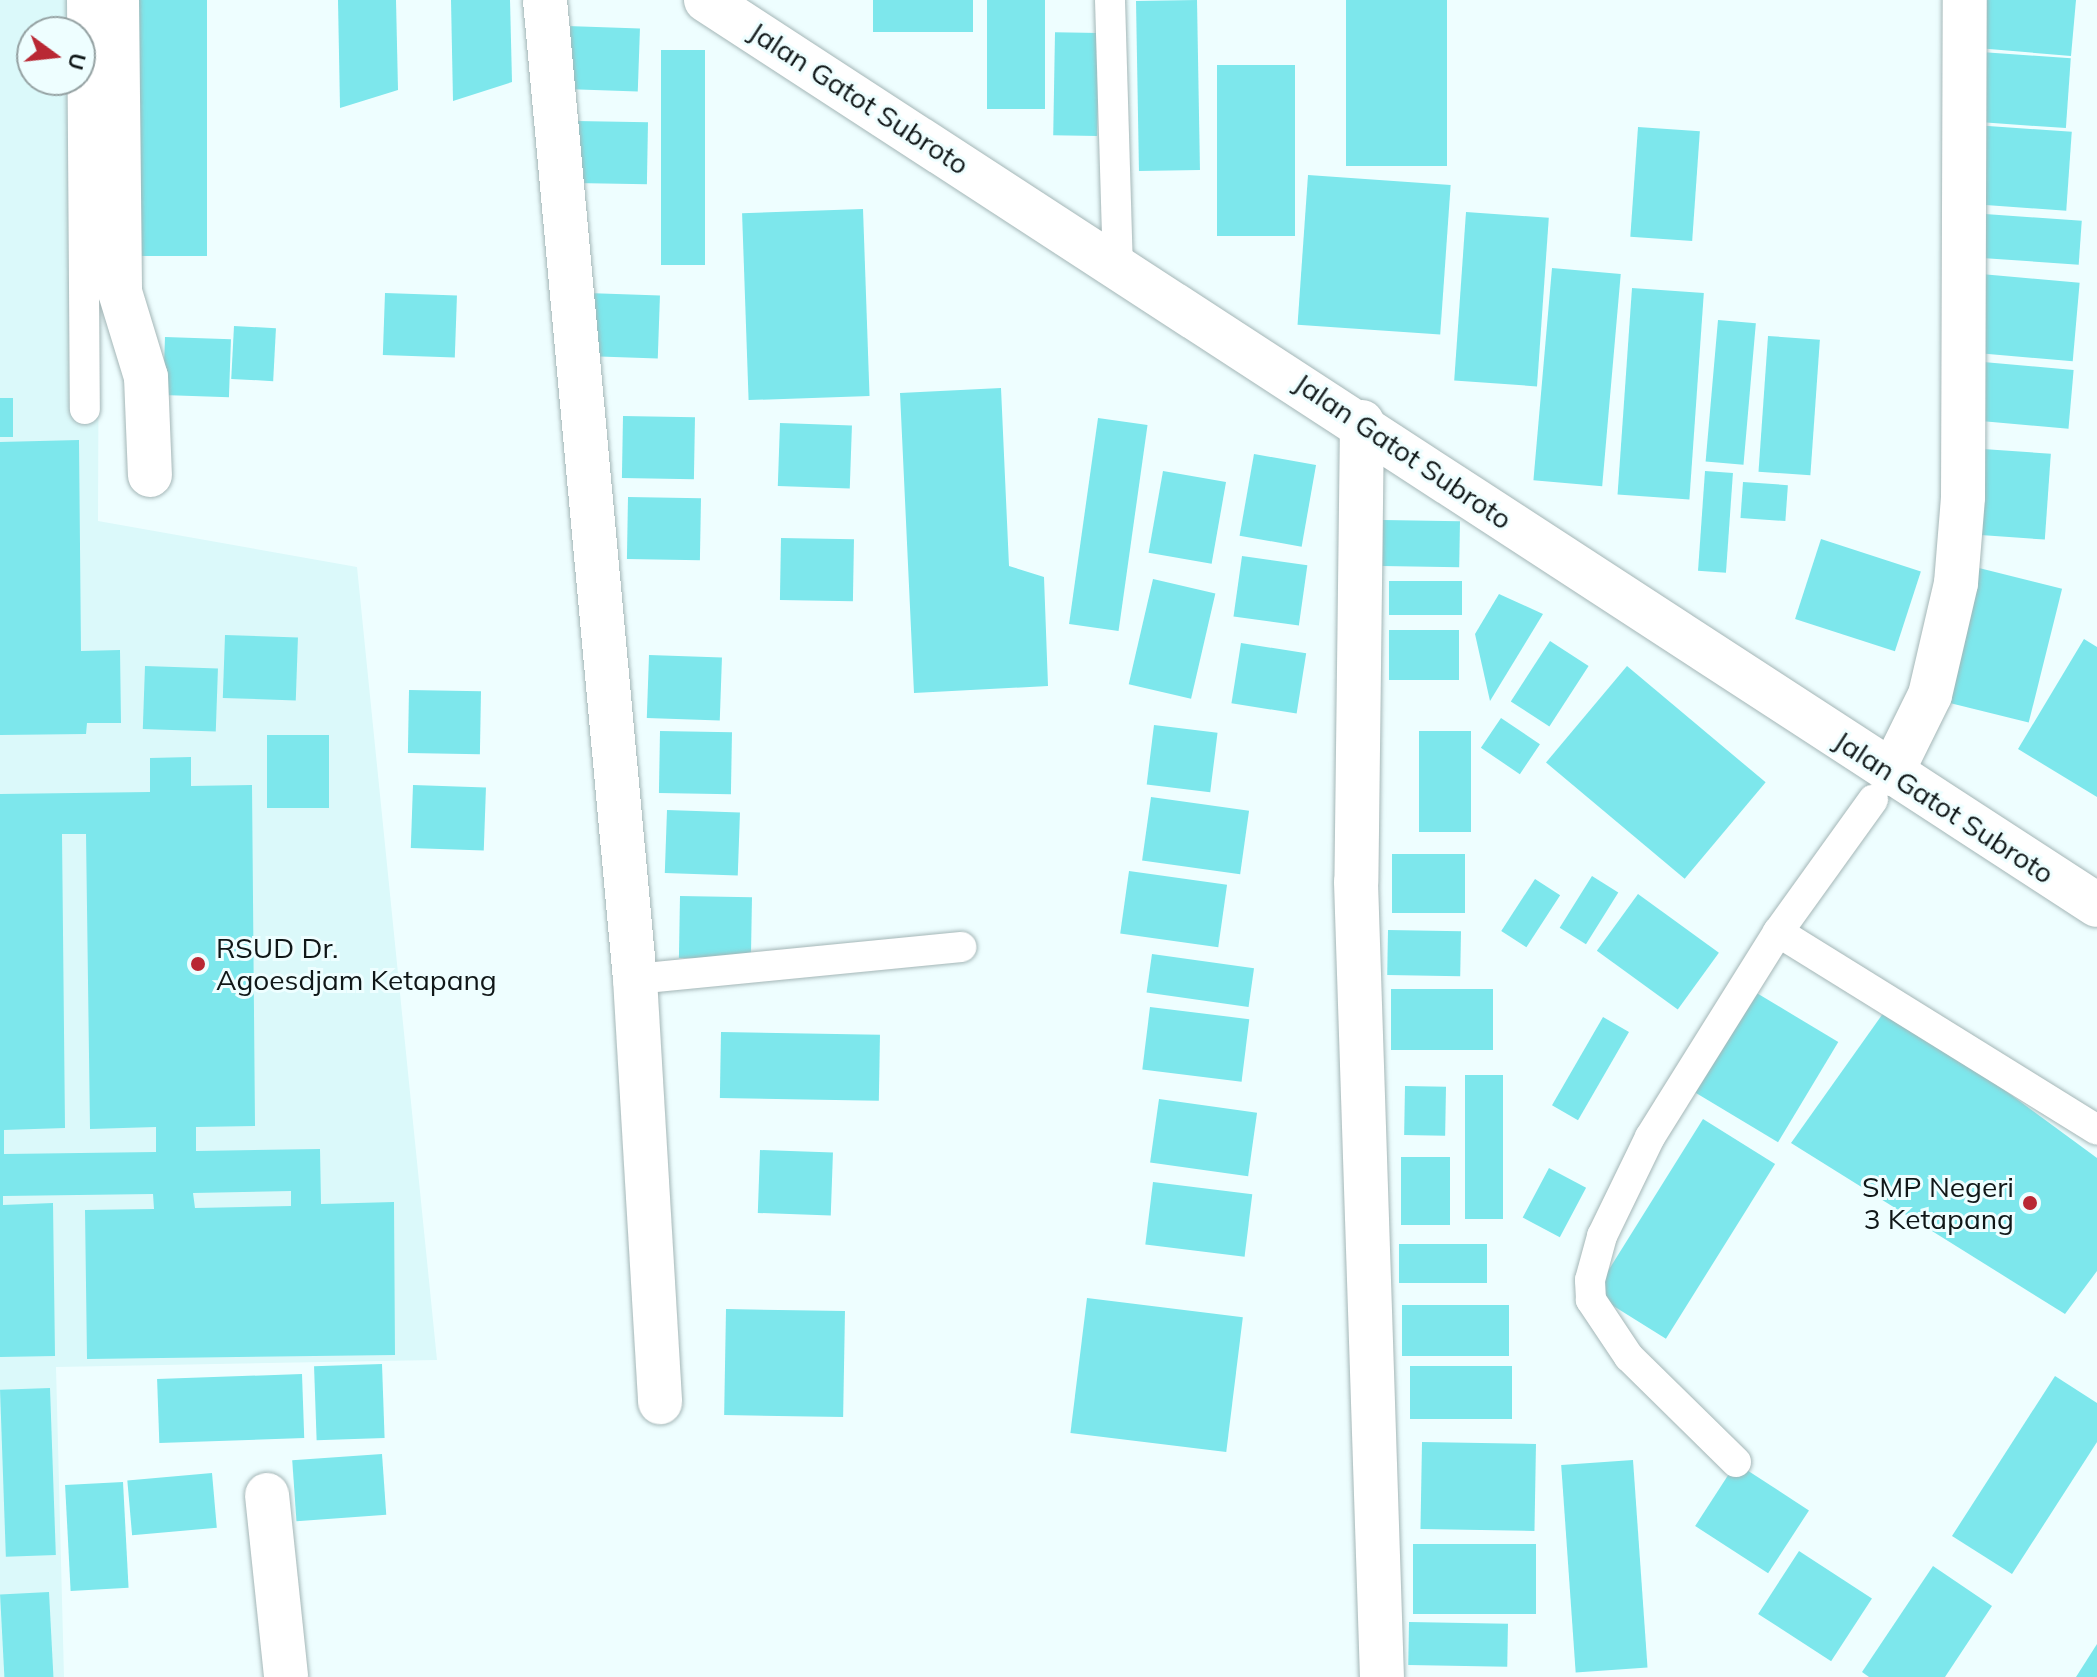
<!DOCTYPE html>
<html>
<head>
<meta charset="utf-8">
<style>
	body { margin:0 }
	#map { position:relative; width:2097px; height:1677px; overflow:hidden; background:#eefeff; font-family:Mulish,sans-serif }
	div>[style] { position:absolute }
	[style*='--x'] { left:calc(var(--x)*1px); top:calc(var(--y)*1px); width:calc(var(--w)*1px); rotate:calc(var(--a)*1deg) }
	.built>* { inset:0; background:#dbf9fa }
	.building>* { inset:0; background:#7de7ec; transform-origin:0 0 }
	.roads { filter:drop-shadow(0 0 2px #a4b6b7) drop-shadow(0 0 2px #a4b6b7) }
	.service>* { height:30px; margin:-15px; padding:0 15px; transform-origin:15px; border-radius:15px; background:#fff }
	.minor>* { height:44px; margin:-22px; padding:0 22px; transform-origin:22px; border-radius:22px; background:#fff }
	.tertiary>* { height:44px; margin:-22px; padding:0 22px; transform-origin:22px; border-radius:22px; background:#fff }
	.dots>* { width:22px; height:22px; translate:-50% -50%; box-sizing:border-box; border:4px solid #eefeff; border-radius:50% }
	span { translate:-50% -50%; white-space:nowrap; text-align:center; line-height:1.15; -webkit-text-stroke:6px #eefeff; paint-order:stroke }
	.street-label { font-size:28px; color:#101718 }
	.poi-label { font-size:28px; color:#101718 }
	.left { translate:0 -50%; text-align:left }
	.right { translate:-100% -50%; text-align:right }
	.north { position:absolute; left:16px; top:16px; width:80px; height:80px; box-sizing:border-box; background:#eefeff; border:2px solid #95a2a3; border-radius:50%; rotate:105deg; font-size:22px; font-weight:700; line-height:32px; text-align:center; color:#101718 }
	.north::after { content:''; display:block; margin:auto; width:28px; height:36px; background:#b92834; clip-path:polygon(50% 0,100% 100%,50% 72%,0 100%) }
</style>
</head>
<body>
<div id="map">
	<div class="built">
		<i style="clip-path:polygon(evenodd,0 0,100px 0,98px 521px,357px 567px,437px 1360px,56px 1367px,64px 1677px,0 1677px,0 0,32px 32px,80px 32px,80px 80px,32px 80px,32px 32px)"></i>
	</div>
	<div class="building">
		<i style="left:138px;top:0;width:69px;height:256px"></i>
		<i style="clip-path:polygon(338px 0,396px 0,398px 90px,340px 108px)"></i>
		<i style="clip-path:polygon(451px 0,510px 0,512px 82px,453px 101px)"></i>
		<i style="left:873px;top:0;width:100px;height:32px"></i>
		<i style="left:987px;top:0;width:58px;height:109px"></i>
		<i style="left:1197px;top:0;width:170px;height:61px;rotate:89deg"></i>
		<i style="left:1346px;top:0;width:101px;height:166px"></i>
		<i style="clip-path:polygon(1981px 0,2076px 0,2071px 56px,1977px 48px)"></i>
		<i style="left:567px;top:26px;width:73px;height:63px;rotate:2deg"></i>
		<i style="left:1099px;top:33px;width:103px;height:44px;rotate:91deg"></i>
		<i style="left:661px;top:50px;width:44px;height:215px"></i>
		<i style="left:1981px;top:52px;width:90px;height:70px;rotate:4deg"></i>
		<i style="left:1217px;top:65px;width:78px;height:171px"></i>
		<i style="left:576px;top:121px;width:72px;height:62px;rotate:1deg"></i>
		<i style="left:1974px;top:125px;width:98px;height:79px;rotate:4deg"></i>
		<i style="left:1638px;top:127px;width:62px;height:110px;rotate:4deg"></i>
		<i style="left:1308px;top:175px;width:143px;height:150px;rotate:4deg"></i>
		<i style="left:863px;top:209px;width:187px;height:121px;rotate:88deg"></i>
		<i style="left:1466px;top:212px;width:83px;height:169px;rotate:4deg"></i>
		<i style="left:1985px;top:214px;width:97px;height:44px;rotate:4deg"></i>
		<i style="left:1552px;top:268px;width:69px;height:213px;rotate:5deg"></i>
		<i style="left:1981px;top:274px;width:99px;height:79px;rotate:5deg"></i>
		<i style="left:1632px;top:288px;width:72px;height:207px;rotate:4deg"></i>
		<i style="left:385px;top:293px;width:72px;height:62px;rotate:2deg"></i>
		<i style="left:587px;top:293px;width:73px;height:63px;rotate:2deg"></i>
		<i style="left:1718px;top:320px;width:38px;height:142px;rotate:5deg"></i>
		<i style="left:234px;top:326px;width:42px;height:53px;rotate:3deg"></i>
		<i style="left:1768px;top:336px;width:52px;height:136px;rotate:4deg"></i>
		<i style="left:165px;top:337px;width:66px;height:58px;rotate:2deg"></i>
		<i style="left:1972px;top:361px;width:102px;height:59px;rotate:5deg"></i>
		<i style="clip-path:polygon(1001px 388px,1009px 566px,1044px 577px,1048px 686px,914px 693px,900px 393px)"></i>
		<i style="left:0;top:398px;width:13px;height:39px"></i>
		<i style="left:623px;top:416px;width:72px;height:62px;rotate:1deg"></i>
		<i style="left:1098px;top:418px;width:50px;height:208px;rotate:8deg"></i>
		<i style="left:780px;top:423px;width:72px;height:63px;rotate:2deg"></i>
		<i style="clip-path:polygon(79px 440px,81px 651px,120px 650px,121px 723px,87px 723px,86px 734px,0 735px,0 442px)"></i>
		<i style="left:1983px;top:449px;width:68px;height:86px;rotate:4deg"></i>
		<i style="left:1254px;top:454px;width:63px;height:83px;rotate:10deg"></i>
		<i style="left:1163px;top:471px;width:64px;height:83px;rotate:10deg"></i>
		<i style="left:1705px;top:471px;width:28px;height:100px;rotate:4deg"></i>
		<i style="left:1743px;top:482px;width:45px;height:36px;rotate:4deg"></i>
		<i style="left:628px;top:497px;width:73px;height:62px;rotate:1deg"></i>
		<i style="left:1383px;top:520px;width:77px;height:46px;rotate:1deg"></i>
		<i style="left:781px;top:538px;width:73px;height:62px;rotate:1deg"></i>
		<i style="left:1821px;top:539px;width:105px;height:84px;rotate:18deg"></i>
		<i style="left:1242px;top:556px;width:66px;height:61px;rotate:8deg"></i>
		<i style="left:1967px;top:565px;width:98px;height:138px;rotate:14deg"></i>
		<i style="left:1153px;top:579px;width:64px;height:108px;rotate:13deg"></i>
		<i style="left:1389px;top:581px;width:73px;height:34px"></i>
		<i style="clip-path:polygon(1499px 594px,1543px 614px,1490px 701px,1475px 634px)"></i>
		<i style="left:1389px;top:630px;width:70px;height:50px"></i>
		<i style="left:225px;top:635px;width:73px;height:63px;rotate:2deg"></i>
		<i style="clip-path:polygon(2084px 639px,2097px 647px,2097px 797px,2018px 749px)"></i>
		<i style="left:1550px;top:641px;width:46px;height:72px;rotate:33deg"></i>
		<i style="left:1241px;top:643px;width:66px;height:61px;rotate:9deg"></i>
		<i style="left:649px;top:655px;width:73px;height:63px;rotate:2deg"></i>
		<i style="left:145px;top:666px;width:73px;height:63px;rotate:2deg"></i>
		<i style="left:1627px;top:666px;width:181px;height:126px;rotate:40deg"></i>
		<i style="left:409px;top:690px;width:72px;height:63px;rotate:1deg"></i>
		<i style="left:1501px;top:718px;width:47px;height:36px;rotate:34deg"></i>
		<i style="left:1154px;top:725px;width:64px;height:60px;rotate:7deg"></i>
		<i style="left:660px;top:731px;width:72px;height:62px;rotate:1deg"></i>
		<i style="left:1419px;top:731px;width:52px;height:101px"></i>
		<i style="left:329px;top:735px;width:73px;height:62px;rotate:90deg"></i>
		<i style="clip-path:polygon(evenodd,191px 757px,191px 786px,252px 785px,255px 1126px,196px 1127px,196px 1151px,320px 1149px,321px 1204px,394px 1202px,395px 1355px,87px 1359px,85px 1210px,154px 1209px,153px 1194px,3px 1196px,3px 1205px,53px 1203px,55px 1356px,0 1357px,0 794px,150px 792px,150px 758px,191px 757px,62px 834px,86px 834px,90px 1129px,156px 1127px,156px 1152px,4px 1154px,4px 1130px,65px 1128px,62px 834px,191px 757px,291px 1191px,291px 1206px,195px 1208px,193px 1193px,291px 1191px)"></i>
		<i style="left:413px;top:785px;width:73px;height:63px;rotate:2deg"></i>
		<i style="left:1151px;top:797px;width:99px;height:64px;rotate:8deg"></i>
		<i style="left:667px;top:810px;width:73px;height:63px;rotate:2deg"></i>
		<i style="left:1392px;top:854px;width:73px;height:59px"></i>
		<i style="left:1129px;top:871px;width:99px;height:63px;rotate:8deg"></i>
		<i style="left:1592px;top:876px;width:31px;height:61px;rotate:32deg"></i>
		<i style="left:1535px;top:879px;width:30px;height:62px;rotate:33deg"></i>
		<i style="left:1638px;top:894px;width:100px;height:70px;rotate:36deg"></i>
		<i style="left:680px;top:896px;width:72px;height:62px;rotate:1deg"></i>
		<i style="left:1388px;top:930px;width:73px;height:45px;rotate:1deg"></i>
		<i style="left:1152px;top:954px;width:103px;height:39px;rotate:8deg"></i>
		<i style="left:1391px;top:989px;width:102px;height:61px"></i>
		<i style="left:1750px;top:989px;width:103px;height:117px;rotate:31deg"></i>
		<i style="clip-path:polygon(1889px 1005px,2097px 1158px,2097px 1271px,2065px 1314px,1791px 1143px)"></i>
		<i style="left:1150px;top:1007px;width:100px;height:63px;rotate:7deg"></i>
		<i style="left:1603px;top:1017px;width:30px;height:102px;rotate:30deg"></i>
		<i style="left:721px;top:1032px;width:159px;height:66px;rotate:1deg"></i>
		<i style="left:1465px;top:1075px;width:38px;height:144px"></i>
		<i style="left:1405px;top:1086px;width:41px;height:49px;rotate:1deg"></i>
		<i style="left:1159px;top:1099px;width:99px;height:64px;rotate:8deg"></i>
		<i style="left:1703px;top:1119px;width:85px;height:206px;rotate:32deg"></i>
		<i style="left:760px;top:1150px;width:73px;height:63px;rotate:2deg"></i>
		<i style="left:1401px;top:1157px;width:49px;height:68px"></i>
		<i style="left:1549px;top:1168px;width:42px;height:56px;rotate:28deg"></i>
		<i style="left:1153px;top:1182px;width:100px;height:63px;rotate:7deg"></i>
		<i style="left:1399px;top:1244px;width:88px;height:39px"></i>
		<i style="left:1087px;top:1298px;width:157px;height:136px;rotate:7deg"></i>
		<i style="left:1402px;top:1305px;width:107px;height:51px"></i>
		<i style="left:726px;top:1309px;width:119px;height:106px;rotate:1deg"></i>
		<i style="left:382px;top:1364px;width:74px;height:68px;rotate:88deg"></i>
		<i style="left:1410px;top:1366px;width:102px;height:53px"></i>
		<i style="left:302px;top:1374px;width:64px;height:145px;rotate:88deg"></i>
		<i style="clip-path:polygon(2055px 1376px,2097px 1403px,2097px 1442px,2012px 1574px,1952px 1536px)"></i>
		<i style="left:50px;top:1388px;width:167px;height:50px;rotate:88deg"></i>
		<i style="left:1422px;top:1442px;width:114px;height:87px;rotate:1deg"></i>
		<i style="left:382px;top:1454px;width:61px;height:90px;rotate:86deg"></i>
		<i style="left:1633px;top:1460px;width:208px;height:72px;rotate:86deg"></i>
		<i style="left:1736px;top:1463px;width:87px;height:75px;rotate:33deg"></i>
		<i style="left:212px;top:1473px;width:55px;height:85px;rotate:85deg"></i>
		<i style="left:123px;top:1482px;width:106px;height:58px;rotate:87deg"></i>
		<i style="left:1413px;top:1544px;width:123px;height:70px"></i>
		<i style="left:1799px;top:1551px;width:87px;height:75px;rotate:33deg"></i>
		<i style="clip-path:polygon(1933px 1566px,1992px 1606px,1945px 1677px,1869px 1677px,1862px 1672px)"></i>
		<i style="left:49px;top:1592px;width:85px;height:49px;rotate:87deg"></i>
		<i style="left:1409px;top:1622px;width:99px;height:43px;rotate:1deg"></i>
		<i style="clip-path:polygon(2097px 1644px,2097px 1677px,2076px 1677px)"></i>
	</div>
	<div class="roads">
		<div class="service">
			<i style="--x:82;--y:0;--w:409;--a:89.6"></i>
			<i style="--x:1110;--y:0;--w:263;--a:88.3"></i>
			<i style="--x:1778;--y:932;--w:375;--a:31.8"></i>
			<i style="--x:635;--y:979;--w:328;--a:-5.6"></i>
			<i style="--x:1736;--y:1462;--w:150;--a:-135.5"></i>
			<i style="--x:1629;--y:1357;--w:69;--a:-123.7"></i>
			<i style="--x:1591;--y:1300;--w:20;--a:-93"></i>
			<i style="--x:1590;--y:1280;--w:46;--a:-74.7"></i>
			<i style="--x:1602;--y:1236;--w:110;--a:-64.1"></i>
			<i style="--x:1650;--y:1137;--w:242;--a:-58"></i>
			<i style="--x:1778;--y:932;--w:163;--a:-54.3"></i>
		</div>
		<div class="minor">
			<i style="--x:117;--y:0;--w:292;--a:89.4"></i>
			<i style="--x:120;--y:292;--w:89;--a:73"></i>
			<i style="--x:146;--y:377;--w:98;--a:87.7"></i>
			<i style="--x:545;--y:0;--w:983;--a:84.75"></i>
			<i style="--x:635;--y:979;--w:424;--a:86.6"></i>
			<i style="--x:1362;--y:422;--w:460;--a:90.7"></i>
			<i style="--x:1356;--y:882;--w:795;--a:88.13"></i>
			<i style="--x:1891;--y:774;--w:88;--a:-63.7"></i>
			<i style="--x:1930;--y:695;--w:115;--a:-76.9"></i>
			<i style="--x:1956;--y:583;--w:86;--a:-85.3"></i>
			<i style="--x:1963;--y:497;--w:497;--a:-89.8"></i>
			<i style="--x:267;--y:1495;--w:183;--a:84"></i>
		</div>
		<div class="tertiary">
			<i style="--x:706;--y:0;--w:1659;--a:33.05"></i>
		</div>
	</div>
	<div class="dots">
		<i style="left:198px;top:964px;background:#b92834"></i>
		<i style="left:2030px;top:1203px;background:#b92834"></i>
	</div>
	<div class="street-label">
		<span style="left:859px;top:98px;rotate:33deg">Jalan Gatot Subroto</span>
		<span style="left:1403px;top:451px;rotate:34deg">Jalan Gatot Subroto</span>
		<span style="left:1944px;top:807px;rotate:33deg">Jalan Gatot Subroto</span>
	</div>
	<div class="poi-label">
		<span class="left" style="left:216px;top:964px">RSUD Dr.<br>Agoesdjam Ketapang</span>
		<span class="right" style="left:2014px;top:1203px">SMP Negeri<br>3 Ketapang</span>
	</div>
	<div class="north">U</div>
</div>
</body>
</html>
